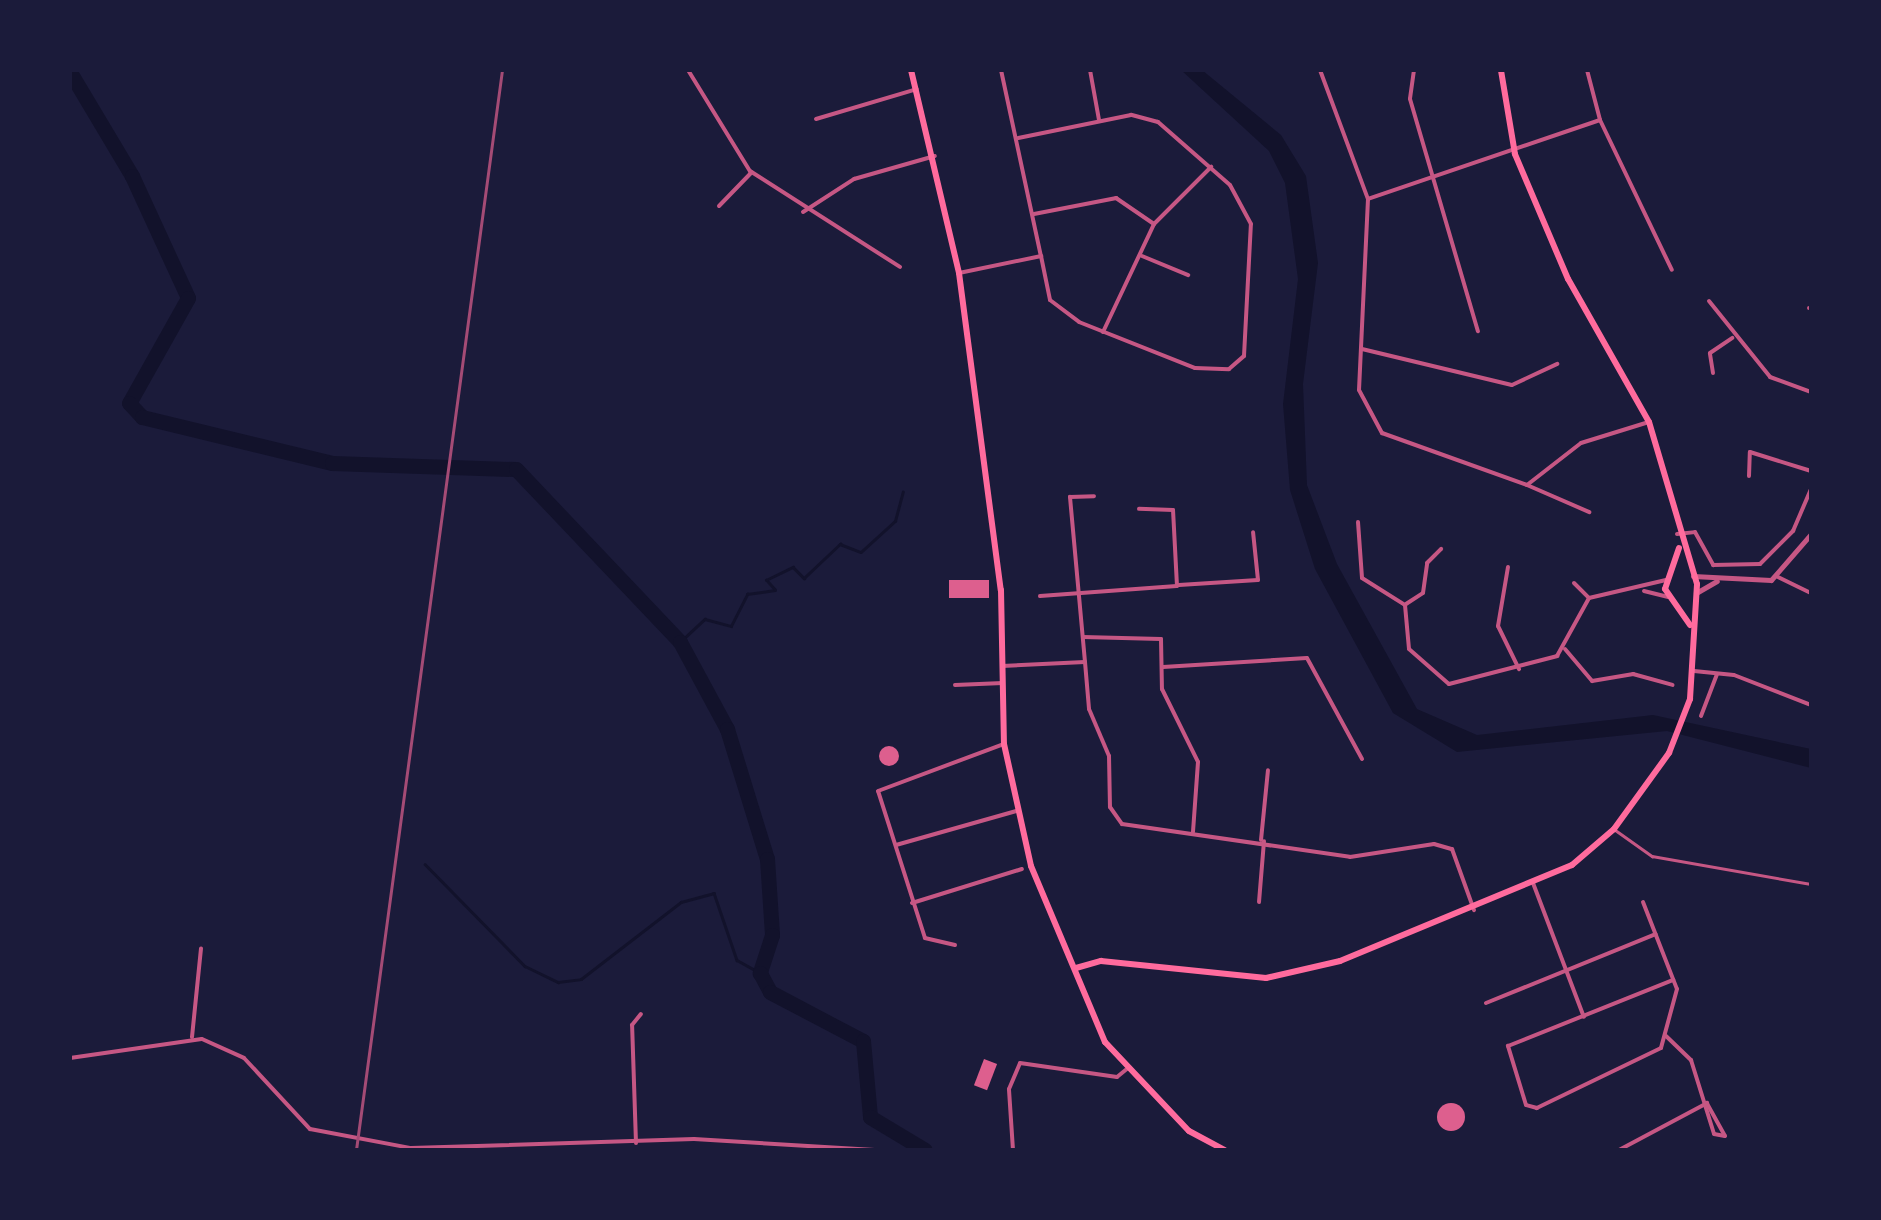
<!DOCTYPE html>
<html>
<head>
<meta charset="utf-8">
<style>
	body { margin:0 }
	#map { position:relative; width:1881px; height:1220px; overflow:hidden; background:#1b1b3a; font-family:"Public Sans",sans-serif }
	div>[style] { position:absolute }
	[style*='--x'] { left:calc(var(--x)*1px); top:calc(var(--y)*1px); width:calc(var(--w)*1px); rotate:calc(var(--a)*1deg) }
	.water>* { inset:0; background:#12122b }
	.stream>* { height:2.5px; margin:-1.25px; padding:0 1.25px; transform-origin:1.25px; border-radius:1.25px; background:#12122b }
	.river>* { height:15px; margin:-7.5px; padding:0 7.5px; transform-origin:7.5px; border-radius:7.5px; background:#12122b }
	.building>* { inset:0; background:#dd5f8e; transform-origin:0 0 }
	.round { border-radius:50% }
	.service>* { height:2.5px; margin:-1.25px; padding:0 1.25px; transform-origin:1.25px; border-radius:1.25px; background:#c65784 }
	.minor>* { height:4px; margin:-2px; padding:0 2px; transform-origin:2px; border-radius:2px; background:#c65784 }
	.tertiary>* { height:5px; margin:-2.5px; padding:0 2.5px; transform-origin:2.5px; border-radius:2.5px; background:#c65784 }
	.primary>* { height:6px; margin:-3px; padding:0 3px; transform-origin:3px; border-radius:3px; background:#ff6b9d }
	.rail>* { height:2.5px; margin:-1.25px; padding:0 1.25px; transform-origin:1.25px; border-radius:1.25px; background:#a44b75 }
	span { translate:-50% -50%; white-space:nowrap; text-align:center; line-height:1.15; -webkit-text-stroke:8px #1b1b3a; paint-order:stroke }
	.frame { position:absolute; inset:0; border:72px solid #1b1b3a; pointer-events:none }
</style>
</head>
<body>
<div id="map">
	<div class="water">
		<i style="clip-path:polygon(1181px 70px,1202px 70px,1281px 135px,1306px 176px,1318px 263px,1303px 384px,1307px 485px,1337px 564px,1417px 709px,1477px 735px,1653px 715px,1811px 749px,1811px 768px,1667px 731px,1457px 752px,1393px 713px,1315px 569px,1290px 490px,1283px 404px,1298px 279px,1285px 183px,1269px 151px)"></i>
	</div>
	<div class="stream">
		<i style="--x:680;--y:642;--w:34;--a:-43"></i>
		<i style="--x:705;--y:619;--w:27;--a:15"></i>
		<i style="--x:731;--y:626;--w:36;--a:-63"></i>
		<i style="--x:747;--y:594;--w:28;--a:-8"></i>
		<i style="--x:775;--y:590;--w:13;--a:-132"></i>
		<i style="--x:766;--y:580;--w:30;--a:-26"></i>
		<i style="--x:793;--y:567;--w:16;--a:45"></i>
		<i style="--x:804;--y:578;--w:50;--a:-43.4"></i>
		<i style="--x:840;--y:544;--w:22;--a:21"></i>
		<i style="--x:861;--y:552;--w:46;--a:-42.4"></i>
		<i style="--x:895;--y:521;--w:30;--a:-75"></i>
		<i style="--x:425;--y:864;--w:143;--a:45.6"></i>
		<i style="--x:525;--y:966;--w:37;--a:26"></i>
		<i style="--x:558;--y:982;--w:23;--a:-7"></i>
		<i style="--x:581;--y:979;--w:126;--a:-37.6"></i>
		<i style="--x:681;--y:902;--w:34;--a:-15"></i>
		<i style="--x:714;--y:893;--w:71;--a:71.1"></i>
		<i style="--x:737;--y:960;--w:26;--a:29"></i>
	</div>
	<div class="river">
		<i style="--x:70;--y:72;--w:121;--a:59.2"></i>
		<i style="--x:132;--y:176;--w:134;--a:65.3"></i>
		<i style="--x:188;--y:298;--w:120;--a:119.3"></i>
		<i style="--x:129;--y:403;--w:19;--a:47"></i>
		<i style="--x:142;--y:417;--w:195;--a:13.6"></i>
		<i style="--x:332;--y:463;--w:184;--a:1.9"></i>
		<i style="--x:516;--y:469;--w:238;--a:46.5"></i>
		<i style="--x:680;--y:642;--w:99;--a:61.6"></i>
		<i style="--x:727;--y:729;--w:136;--a:72.9"></i>
		<i style="--x:767;--y:859;--w:76;--a:86.2"></i>
		<i style="--x:772;--y:935;--w:40;--a:108"></i>
		<i style="--x:760;--y:973;--w:21;--a:62"></i>
		<i style="--x:770;--y:992;--w:105;--a:27.8"></i>
		<i style="--x:863;--y:1041;--w:76;--a:84.7"></i>
		<i style="--x:870;--y:1117;--w:64;--a:31"></i>
	</div>
	<div class="building">
		<i style="left:989px;top:580px;width:18px;height:40px;rotate:90deg"></i>
		<i class="round" style="left:879px;top:746px;width:20px;height:20px"></i>
		<i style="left:984px;top:1059px;width:14px;height:28px;rotate:21deg"></i>
		<i class="round" style="left:1437px;top:1103px;width:28px;height:28px"></i>
	</div>
	<div class="service">
		<i style="--x:1614;--y:829;--w:47;--a:35.4"></i>
		<i style="--x:1652;--y:856;--w:161;--a:10"></i>
	</div>
	<div class="minor">
		<i style="--x:688;--y:70;--w:119;--a:58.5"></i>
		<i style="--x:750;--y:171;--w:178;--a:32.6"></i>
		<i style="--x:1001;--y:70;--w:190;--a:77.9"></i>
		<i style="--x:1090;--y:70;--w:51;--a:79.8"></i>
		<i style="--x:1320;--y:70;--w:138;--a:69.6"></i>
		<i style="--x:1414;--y:70;--w:29;--a:98"></i>
		<i style="--x:1410;--y:99;--w:242;--a:73.7"></i>
		<i style="--x:1587;--y:70;--w:52;--a:75.4"></i>
		<i style="--x:1600;--y:120;--w:166;--a:64.4"></i>
		<i style="--x:816;--y:119;--w:105;--a:-16.5"></i>
		<i style="--x:1600;--y:120;--w:245;--a:161.2"></i>
		<i style="--x:1368;--y:199;--w:191;--a:92.7"></i>
		<i style="--x:1359;--y:390;--w:49;--a:61.9"></i>
		<i style="--x:1382;--y:433;--w:154;--a:19.7"></i>
		<i style="--x:1527;--y:485;--w:68;--a:-37.9"></i>
		<i style="--x:1581;--y:443;--w:71;--a:-17.2"></i>
		<i style="--x:719;--y:206;--w:47;--a:-45.9"></i>
		<i style="--x:803;--y:212;--w:61;--a:-32.9"></i>
		<i style="--x:854;--y:179;--w:84;--a:-15.9"></i>
		<i style="--x:1034;--y:214;--w:84;--a:-11"></i>
		<i style="--x:1116;--y:198;--w:46;--a:34.4"></i>
		<i style="--x:1142;--y:256;--w:50;--a:22.4"></i>
		<i style="--x:959;--y:273;--w:84;--a:-11.7"></i>
		<i style="--x:1041;--y:256;--w:45;--a:78.4"></i>
		<i style="--x:1050;--y:300;--w:36;--a:37"></i>
		<i style="--x:1079;--y:322;--w:125;--a:21.6"></i>
		<i style="--x:1195;--y:368;--w:34;--a:2"></i>
		<i style="--x:1229;--y:369;--w:20;--a:-41"></i>
		<i style="--x:1244;--y:356;--w:132;--a:-87"></i>
		<i style="--x:1251;--y:224;--w:44;--a:-118.3"></i>
		<i style="--x:1230;--y:185;--w:96;--a:-138.8"></i>
		<i style="--x:1158;--y:122;--w:28;--a:-165"></i>
		<i style="--x:1131;--y:115;--w:115;--a:168.5"></i>
		<i style="--x:1709;--y:301;--w:97;--a:51.2"></i>
		<i style="--x:1770;--y:377;--w:44;--a:20.1"></i>
		<i style="--x:1809;--y:308;--w:2;--a:0"></i>
		<i style="--x:1103;--y:332;--w:119;--a:-64.7"></i>
		<i style="--x:1154;--y:224;--w:81;--a:-45"></i>
		<i style="--x:1362;--y:349;--w:154;--a:13.5"></i>
		<i style="--x:1512;--y:385;--w:50;--a:-25"></i>
		<i style="--x:1713;--y:373;--w:20;--a:-99"></i>
		<i style="--x:1710;--y:353;--w:27;--a:-34"></i>
		<i style="--x:1749;--y:476;--w:24;--a:-88"></i>
		<i style="--x:1750;--y:452;--w:64;--a:17.3"></i>
		<i style="--x:1527;--y:485;--w:68;--a:23.5"></i>
		<i style="--x:1358;--y:522;--w:56;--a:85.9"></i>
		<i style="--x:1362;--y:578;--w:51;--a:32.1"></i>
		<i style="--x:1405;--y:605;--w:44;--a:84.8"></i>
		<i style="--x:1409;--y:649;--w:53;--a:41.2"></i>
		<i style="--x:1449;--y:684;--w:112;--a:-14.5"></i>
		<i style="--x:1557;--y:656;--w:66;--a:-61.1"></i>
		<i style="--x:1589;--y:598;--w:79;--a:-13.2"></i>
		<i style="--x:1677;--y:534;--w:18;--a:-6"></i>
		<i style="--x:1695;--y:532;--w:38;--a:61"></i>
		<i style="--x:1713;--y:565;--w:47;--a:-1.2"></i>
		<i style="--x:1760;--y:564;--w:47;--a:-45"></i>
		<i style="--x:1793;--y:531;--w:46;--a:-66.8"></i>
		<i style="--x:1508;--y:567;--w:60;--a:99.6"></i>
		<i style="--x:1498;--y:626;--w:48;--a:64"></i>
		<i style="--x:1778;--y:577;--w:37;--a:26"></i>
		<i style="--x:1574;--y:583;--w:20;--a:45"></i>
		<i style="--x:1179;--y:585;--w:79;--a:-3.6"></i>
		<i style="--x:1258;--y:580;--w:48;--a:-95.9"></i>
		<i style="--x:1644;--y:591;--w:25;--a:14"></i>
		<i style="--x:1040;--y:596;--w:137;--a:-4.2"></i>
		<i style="--x:1177;--y:586;--w:76;--a:-93"></i>
		<i style="--x:1173;--y:510;--w:34;--a:-178"></i>
		<i style="--x:1406;--y:604;--w:20;--a:-33"></i>
		<i style="--x:1423;--y:593;--w:30;--a:-82"></i>
		<i style="--x:1427;--y:563;--w:20;--a:-45"></i>
		<i style="--x:1083;--y:637;--w:78;--a:1.5"></i>
		<i style="--x:1161;--y:639;--w:50;--a:88.9"></i>
		<i style="--x:1162;--y:689;--w:81;--a:63.7"></i>
		<i style="--x:1198;--y:762;--w:70;--a:94.1"></i>
		<i style="--x:1565;--y:649;--w:42;--a:49.8"></i>
		<i style="--x:1592;--y:681;--w:42;--a:-9.7"></i>
		<i style="--x:1633;--y:674;--w:41;--a:15.4"></i>
		<i style="--x:1085;--y:662;--w:166;--a:-95.2"></i>
		<i style="--x:1070;--y:497;--w:24;--a:-2"></i>
		<i style="--x:1002;--y:666;--w:83;--a:-2.8"></i>
		<i style="--x:1085;--y:662;--w:47;--a:85.1"></i>
		<i style="--x:1089;--y:709;--w:51;--a:66.9"></i>
		<i style="--x:1109;--y:756;--w:51;--a:88.9"></i>
		<i style="--x:1110;--y:807;--w:21;--a:55"></i>
		<i style="--x:1122;--y:824;--w:230;--a:8.2"></i>
		<i style="--x:1350;--y:857;--w:85;--a:-8.8"></i>
		<i style="--x:1434;--y:844;--w:19;--a:16"></i>
		<i style="--x:1452;--y:849;--w:65;--a:70.2"></i>
		<i style="--x:1163;--y:667;--w:144;--a:-3.6"></i>
		<i style="--x:1307;--y:658;--w:115;--a:61.4"></i>
		<i style="--x:1694;--y:671;--w:40;--a:5.7"></i>
		<i style="--x:1734;--y:675;--w:83;--a:21.3"></i>
		<i style="--x:955;--y:685;--w:48;--a:-2.4"></i>
		<i style="--x:1701;--y:716;--w:45;--a:-69.1"></i>
		<i style="--x:1261;--y:840;--w:70;--a:-84.3"></i>
		<i style="--x:896;--y:845;--w:125;--a:-15.8"></i>
		<i style="--x:1533;--y:883;--w:143;--a:69.2"></i>
		<i style="--x:1259;--y:902;--w:61;--a:-85.3"></i>
		<i style="--x:1643;--y:902;--w:93;--a:68.7"></i>
		<i style="--x:1677;--y:989;--w:61;--a:105.2"></i>
		<i style="--x:1661;--y:1048;--w:138;--a:154.2"></i>
		<i style="--x:1537;--y:1108;--w:11;--a:-165"></i>
		<i style="--x:1526;--y:1105;--w:62;--a:-107"></i>
		<i style="--x:1508;--y:1046;--w:178;--a:-21.8"></i>
		<i style="--x:912;--y:903;--w:115;--a:-17.2"></i>
		<i style="--x:955;--y:945;--w:31;--a:-167"></i>
		<i style="--x:925;--y:938;--w:154;--a:-107.7"></i>
		<i style="--x:878;--y:791;--w:134;--a:-20.5"></i>
		<i style="--x:1486;--y:1003;--w:183;--a:-22.1"></i>
		<i style="--x:1666;--y:1036;--w:35;--a:44"></i>
		<i style="--x:1691;--y:1060;--w:77;--a:72.7"></i>
		<i style="--x:1714;--y:1134;--w:11;--a:10"></i>
		<i style="--x:1725;--y:1136;--w:38;--a:-119"></i>
		<i style="--x:192;--y:1037;--w:89;--a:-84.2"></i>
		<i style="--x:70;--y:1058;--w:133;--a:-8.2"></i>
		<i style="--x:202;--y:1039;--w:46;--a:24.3"></i>
		<i style="--x:244;--y:1058;--w:97;--a:47.1"></i>
		<i style="--x:310;--y:1129;--w:103;--a:10.7"></i>
		<i style="--x:411;--y:1148;--w:283;--a:-1.8"></i>
		<i style="--x:694;--y:1139;--w:181;--a:3.5"></i>
		<i style="--x:636;--y:1143;--w:118;--a:-91.9"></i>
		<i style="--x:632;--y:1025;--w:14;--a:-51"></i>
		<i style="--x:1013;--y:1150;--w:61;--a:-93.8"></i>
		<i style="--x:1009;--y:1089;--w:28;--a:-67"></i>
		<i style="--x:1020;--y:1063;--w:98;--a:8.2"></i>
		<i style="--x:1117;--y:1077;--w:13;--a:-39"></i>
		<i style="--x:1619;--y:1150;--w:100;--a:-28.1"></i>
	</div>
	<div class="tertiary">
		<i style="--x:1693;--y:576;--w:78;--a:2.9"></i>
		<i style="--x:1771;--y:580;--w:61;--a:-49"></i>
		<i style="--x:1696;--y:593;--w:24;--a:-30"></i>
	</div>
	<div class="primary">
		<i style="--x:911;--y:70;--w:209;--a:76.7"></i>
		<i style="--x:959;--y:273;--w:320;--a:82.5"></i>
		<i style="--x:1001;--y:590;--w:154;--a:88.9"></i>
		<i style="--x:1004;--y:744;--w:125;--a:77.5"></i>
		<i style="--x:1031;--y:866;--w:191;--a:67.2"></i>
		<i style="--x:1105;--y:1042;--w:122;--a:46.7"></i>
		<i style="--x:1189;--y:1131;--w:40;--a:28"></i>
		<i style="--x:1679;--y:548;--w:43;--a:108.9"></i>
		<i style="--x:1665;--y:589;--w:44;--a:55.2"></i>
		<i style="--x:1076;--y:968;--w:26;--a:-16"></i>
		<i style="--x:1101;--y:961;--w:166;--a:5.9"></i>
		<i style="--x:1266;--y:978;--w:76;--a:-12.9"></i>
		<i style="--x:1340;--y:961;--w:251;--a:-22.5"></i>
		<i style="--x:1572;--y:865;--w:55;--a:-40.6"></i>
		<i style="--x:1614;--y:829;--w:94;--a:-54.1"></i>
		<i style="--x:1669;--y:753;--w:58;--a:-68.7"></i>
		<i style="--x:1690;--y:699;--w:115;--a:-86.5"></i>
		<i style="--x:1697;--y:584;--w:169;--a:-106.5"></i>
		<i style="--x:1649;--y:422;--w:164;--a:-119.5"></i>
		<i style="--x:1568;--y:279;--w:136;--a:-113"></i>
		<i style="--x:1515;--y:154;--w:85;--a:-99.5"></i>
	</div>
	<div class="rail">
		<i style="--x:356;--y:1150;--w:1090;--a:-82.3"></i>
	</div>
	<div class="frame"></div>
</div>
</body>
</html>
